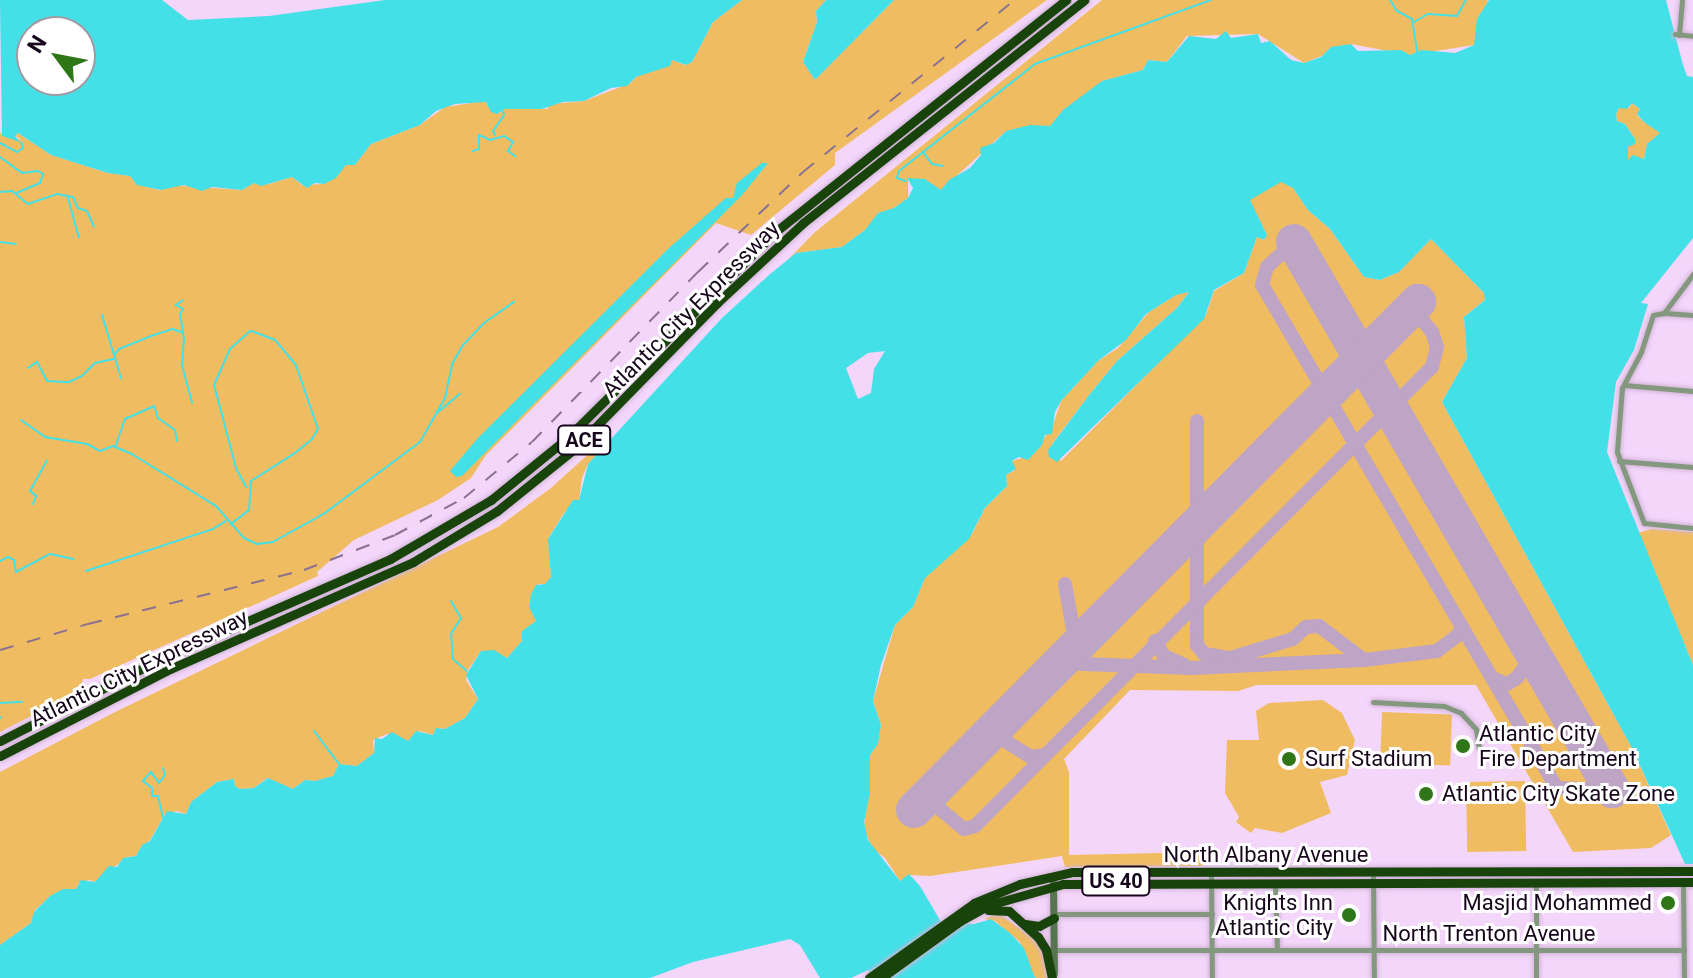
<!DOCTYPE html>
<html>
<head>
<meta charset="utf-8">
<style>
	body { margin:0 }
	#map { position:relative; width:1693px; height:978px; overflow:hidden; background:#f4d6fb; font-family:Roboto,sans-serif }
	div>[style] { position:absolute }
	[style*='--x'] { left:calc(var(--x)*1px); top:calc(var(--y)*1px); width:calc(var(--w)*1px); rotate:calc(var(--a)*1deg) }
	.green>* { inset:0; background:#f0bc61; transform-origin:0 0 }
	.water>* { inset:0; background:#44e0e7 }
	.stream>* { height:2px; margin:-1px; padding:0 1px; transform-origin:1px; border-radius:1px; background:#44e0e7 }
	.taxiway>* { height:14px; margin:-7px; padding:0 7px; transform-origin:7px; border-radius:7px; background:#bea4c5 }
	.runway>* { height:36px; margin:-18px; padding:0 18px; transform-origin:18px; border-radius:18px; background:#bea4c5 }
	.roads { filter:drop-shadow(0 0 2px #d1b5d7) drop-shadow(0 0 2px #d1b5d7) }
	.street>* { height:5px; margin:-2.5px; padding:0 2.5px; transform-origin:2.5px; border-radius:2.5px; background:#83987e }
	.secondary>* { height:7px; margin:-3.5px; padding:0 3.5px; transform-origin:3.5px; border-radius:3.5px; background:#56744f }
	.highway>* { height:9px; margin:-4.5px; padding:0 4.5px; transform-origin:4.5px; border-radius:4.5px; background:#18430a }
	.rail>* { height:2px; margin-top:-1px; transform-origin:0; background:repeating-linear-gradient(90deg,#89718f 0 14px,transparent 0 28px) }
	.dots>* { width:22px; height:22px; translate:-50% -50%; box-sizing:border-box; border:4px solid #fff; border-radius:50% }
	span { translate:-50% -50%; white-space:nowrap; text-align:center; line-height:1.15; -webkit-text-stroke:6px #fff; paint-order:stroke }
	.shield-label span { padding:2px 6px; background:#fff; border:2px solid; border-radius:6px; -webkit-text-stroke-width:0 }
	.shield-label { font-size:20px; color:#17061b; font-weight:700 }
	.street-label { font-size:22px; color:#17061b }
	.poi-label { font-size:22px; color:#17061b }
	.left { translate:0 -50%; text-align:left }
	.right { translate:-100% -50%; text-align:right }
	.north { position:absolute; left:16px; top:16px; width:80px; height:80px; box-sizing:border-box; background:#fff; border:2px solid #a29ba4; border-radius:50%; rotate:302deg; font-size:22px; font-weight:700; line-height:32px; text-align:center; color:#17061b }
	.north::after { content:''; display:block; margin:auto; width:28px; height:36px; background:#2e7618; clip-path:polygon(50% 0,100% 100%,50% 72%,0 100%) }
</style>
</head>
<body>
<div id="map">
	<div class="green">
		<i style="clip-path:polygon(742px 0,826px 0,816px 11px,817px 22px,803px 62px,815px 80px,894px 0,1047px 0,835px 153px,835px 165px,751px 235px,716px 223px,486px 455px,471px 478px,438px 500px,354px 540px,317px 572px,318px 576px,90px 679px,83px 679px,80px 691px,0 732px,0 133px,22px 140px,15px 136px,18px 133px,51px 155px,108px 173px,130px 176px,143px 186px,159px 190px,172px 185px,242px 190px,254px 183px,269px 184px,292px 177px,302px 185px,323px 184px,333px 179px,346px 165px,355px 165px,371px 144px,420px 125px,445px 107px,484px 101px,500px 113px,504px 109px,547px 109px,551px 104px,584px 101px,631px 83px,636px 77px,672px 60px,685px 65px,692px 62px,713px 22px)"></i>
		<i style="clip-path:polygon(1102px 0,1488px 0,1474px 45px,1410px 55px,1351px 44px,1304px 63px,1258px 34px,1187px 36px,1167px 62px,1148px 60px,1143px 70px,1102px 81px,1050px 126px,1006px 131px,941px 190px,908px 178px,908px 198px,842px 247px,796px 253px,783px 265px,814px 233px)"></i>
		<i style="clip-path:polygon(1632px 103px,1640px 109px,1637px 115px,1644px 122px,1661px 133px,1647px 144px,1644px 159px,1634px 157px,1627px 161px,1626px 145px,1634px 137px,1625px 124px,1617px 121px,1616px 114px,1619px 108px,1629px 108px)"></i>
		<i style="clip-path:polygon(1281px 181px,1293px 188px,1308px 210px,1330px 229px,1364px 277px,1380px 280px,1399px 272px,1431px 239px,1484px 293px,1486px 299px,1464px 317px,1467px 358px,1442px 402px,1632px 748px,1671px 835px,1651px 848px,1573px 852px,1476px 685px,1257px 685px,1238px 691px,1130px 690px,1064px 759px,1069px 772px,1069px 855px,1205px 852px,1204px 866px,1065px 867px,1062px 856px,930px 876px,909px 875px,900px 881px,885px 858px,872px 848px,864px 829px,870px 755px,878px 743px,881px 725px,873px 701px,895px 625px,913px 607px,925px 578px,972px 534px,985px 508px,1007px 486px,1006px 475px,1014px 471px,1012px 461px,1033px 455px,1053px 425px,1061px 401px,1098px 361px,1118px 348px,1149px 312px,1176px 295px,1189px 292px,1177px 308px,1117px 361px,1090px 394px,1052px 444px,1061px 461px,1206px 315px,1214px 291px,1244px 273px,1257px 237px,1264px 240px,1267px 235px,1249px 200px)"></i>
		<i style="clip-path:polygon(604px 440px,607px 444px,588px 464px,582px 478px,579px 500px,564px 513px,549px 537px,551px 578px,545px 584px,538px 584px,529px 604px,536px 621px,522px 633px,522px 641px,507px 658px,481px 651px,468px 670px,466px 680px,478px 699px,465px 718px,445px 729px,436px 728px,433px 735px,420px 731px,408px 741px,387px 734px,373px 740px,374px 753px,357px 766px,339px 764px,333px 776px,316px 781px,305px 780px,293px 789px,267px 778px,254px 788px,240px 789px,235px 786px,234px 779px,217px 782px,191px 802px,186px 814px,177px 811px,165px 814px,150px 840px,141px 847px,136px 856px,127px 857px,95px 882px,89px 880px,78px 884px,77px 889px,48px 899px,35px 910px,31px 923px,0 945px,0 772px,115px 712px,498px 527px,551px 488px)"></i>
		<i style="clip-path:polygon(1651px 529px,1693px 532px,1693px 665px,1638px 533px)"></i>
		<i style="clip-path:polygon(1323px 700px,1342px 713px,1355px 740px,1347px 775px,1320px 782px,1331px 813px,1282px 833px,1255px 828px,1251px 833px,1236px 822px,1239px 817px,1225px 793px,1227px 740px,1259px 740px,1256px 711px,1269px 703px)"></i>
		<i style="left:1382px;top:712px;width:70px;height:51px;rotate:2deg"></i>
		<i style="left:1525px;top:781px;width:70px;height:59px;rotate:89deg"></i>
		<i style="clip-path:polygon(998px 913px,1038px 942px,1046px 959px,1046px 978px,1035px 978px,1020px 942px,995px 921px,984px 919px)"></i>
	</div>
	<div class="water">
		<i style="clip-path:polygon(evenodd,0 0,162px 0,188px 20px,269px 16px,385px 0,742px 0,713px 22px,692px 62px,686px 65px,672px 60px,670px 66px,636px 77px,627px 86px,611px 88px,584px 101px,563px 102px,542px 109px,505px 109px,497px 114px,491px 112px,486px 102px,455px 104px,436px 111px,420px 125px,371px 144px,355px 165px,346px 165px,336px 178px,324px 184px,315px 183px,307px 188px,292px 177px,261px 186px,254px 183px,242px 190px,212px 187px,202px 191px,184px 185px,161px 190px,137px 185px,130px 176px,108px 173px,51px 155px,18px 133px,15px 136px,20px 142px,2px 136px,0 0,32px 32px,80px 32px,80px 80px,32px 80px,32px 32px)"></i>
		<i style="clip-path:polygon(826px 0,894px 0,815px 80px,803px 62px,817px 22px,816px 11px)"></i>
		<i style="clip-path:polygon(evenodd,1489px 0,1666px 0,1683px 65px,1687px 76px,1693px 77px,1693px 238px,1641px 303px,1648px 304px,1634px 350px,1616px 382px,1607px 452px,1693px 665px,1693px 864px,1685px 864px,1632px 748px,1442px 402px,1467px 358px,1464px 317px,1485px 300px,1484px 293px,1431px 239px,1399px 272px,1380px 280px,1364px 277px,1330px 229px,1308px 210px,1293px 188px,1281px 182px,1250px 200px,1267px 235px,1264px 240px,1257px 237px,1244px 273px,1214px 290px,1204px 319px,1057px 462px,1049px 457px,1048px 450px,1090px 394px,1117px 361px,1177px 308px,1189px 292px,1176px 295px,1146px 314px,1126px 340px,1098px 361px,1061px 401px,1055px 412px,1052px 434px,1045px 435px,1042px 445px,1028px 460px,1019px 457px,1012px 461px,1016px 469px,1006px 475px,1007px 486px,985px 508px,969px 539px,925px 578px,913px 607px,895px 625px,881px 665px,873px 701px,881px 725px,878px 744px,870px 755px,870px 793px,864px 822px,868px 840px,900px 881px,909px 874px,920px 886px,941px 922px,974px 924px,991px 919px,1010px 933px,1024px 948px,1035px 978px,872px 978px,868px 970px,851px 978px,820px 978px,800px 945px,790px 939px,693px 962px,650px 978px,0 978px,0 945px,31px 923px,34px 912px,50px 896px,63px 889px,76px 889px,81px 880px,95px 882px,109px 866px,117px 867px,123px 858px,136px 856px,142px 845px,150px 841px,167px 811px,186px 814px,191px 802px,217px 782px,234px 779px,235px 786px,240px 789px,254px 788px,268px 778px,293px 789px,305px 780px,315px 781px,333px 776px,339px 764px,357px 766px,374px 753px,375px 738px,382px 739px,392px 732px,408px 741px,416px 731px,433px 735px,436px 728px,445px 729px,465px 718px,478px 699px,466px 675px,481px 651px,494px 650px,507px 658px,522px 641px,522px 631px,536px 621px,529px 607px,531px 594px,536px 585px,545px 584px,551px 577px,548px 539px,573px 500px,579px 500px,588px 464px,722px 318px,769px 275px,796px 253px,842px 247px,865px 230px,878px 213px,894px 208px,908px 198px,913px 188px,907px 178px,925px 179px,941px 190px,949px 180px,970px 168px,981px 155px,980px 148px,994px 143px,1006px 131px,1030px 125px,1050px 126px,1063px 110px,1102px 81px,1143px 70px,1148px 60px,1167px 62px,1189px 36px,1216px 39px,1226px 31px,1231px 38px,1258px 34px,1261px 43px,1270px 41px,1291px 60px,1304px 63px,1321px 57px,1331px 47px,1351px 44px,1358px 51px,1401px 50px,1410px 55px,1422px 50px,1455px 53px,1474px 45px,1477px 19px,1489px 0,1632px 103px,1640px 109px,1637px 114px,1644px 122px,1660px 133px,1647px 144px,1644px 159px,1633px 155px,1628px 160px,1628px 147px,1635px 144px,1635px 139px,1625px 124px,1617px 121px,1616px 114px,1619px 108px,1627px 109px,1632px 103px,1489px 0,885px 351px,874px 369px,871px 393px,858px 399px,846px 368px,868px 353px,885px 351px)"></i>
		<i style="clip-path:polygon(762px 163px,768px 163px,743px 194px,462px 476px,456px 477px,450px 471px,477px 439px,669px 248px,726px 198px,733px 198px,737px 183px)"></i>
	</div>
	<div class="stream">
		<i style="--x:1390;--y:0;--w:13;--a:58"></i>
		<i style="--x:1397;--y:11;--w:17;--a:28"></i>
		<i style="--x:1412;--y:19;--w:33;--a:81"></i>
		<i style="--x:1414;--y:22;--w:16;--a:-30"></i>
		<i style="--x:1428;--y:14;--w:29;--a:4"></i>
		<i style="--x:1457;--y:16;--w:18;--a:-61"></i>
		<i style="--x:495;--y:135;--w:4;--a:-117"></i>
		<i style="--x:493;--y:131;--w:19;--a:-55"></i>
		<i style="--x:504;--y:115;--w:4;--a:-104"></i>
		<i style="--x:0;--y:143;--w:19;--a:28"></i>
		<i style="--x:17;--y:152;--w:7;--a:-34"></i>
		<i style="--x:23;--y:148;--w:6;--a:-108"></i>
		<i style="--x:473;--y:151;--w:6;--a:-18"></i>
		<i style="--x:479;--y:149;--w:14;--a:-90"></i>
		<i style="--x:479;--y:135;--w:12;--a:24"></i>
		<i style="--x:490;--y:140;--w:15;--a:-16"></i>
		<i style="--x:504;--y:136;--w:11;--a:34"></i>
		<i style="--x:513;--y:142;--w:10;--a:119"></i>
		<i style="--x:508;--y:151;--w:9;--a:36"></i>
		<i style="--x:923;--y:152;--w:15;--a:53"></i>
		<i style="--x:932;--y:164;--w:11;--a:10"></i>
		<i style="--x:0;--y:157;--w:27;--a:36"></i>
		<i style="--x:22;--y:173;--w:16;--a:-7"></i>
		<i style="--x:38;--y:171;--w:6;--a:31"></i>
		<i style="--x:43;--y:174;--w:9;--a:108"></i>
		<i style="--x:40;--y:183;--w:25;--a:157"></i>
		<i style="--x:906;--y:181;--w:9;--a:-162"></i>
		<i style="--x:897;--y:178;--w:7;--a:-74"></i>
		<i style="--x:899;--y:171;--w:173;--a:-38.2"></i>
		<i style="--x:1035;--y:64;--w:187;--a:-20"></i>
		<i style="--x:0;--y:192;--w:12;--a:-5"></i>
		<i style="--x:12;--y:191;--w:21;--a:39"></i>
		<i style="--x:28;--y:204;--w:31;--a:-19"></i>
		<i style="--x:57;--y:194;--w:16;--a:11"></i>
		<i style="--x:73;--y:197;--w:12;--a:66"></i>
		<i style="--x:78;--y:208;--w:9;--a:18"></i>
		<i style="--x:87;--y:211;--w:17;--a:66"></i>
		<i style="--x:68;--y:198;--w:41;--a:74.6"></i>
		<i style="--x:0;--y:242;--w:16;--a:7"></i>
		<i style="--x:183;--y:300;--w:9;--a:144"></i>
		<i style="--x:176;--y:305;--w:8;--a:30"></i>
		<i style="--x:183;--y:309;--w:6;--a:121"></i>
		<i style="--x:180;--y:314;--w:24;--a:81"></i>
		<i style="--x:184;--y:338;--w:27;--a:94"></i>
		<i style="--x:182;--y:365;--w:39;--a:75"></i>
		<i style="--x:102;--y:315;--w:66;--a:73.2"></i>
		<i style="--x:115;--y:354;--w:6;--a:-51"></i>
		<i style="--x:119;--y:349;--w:35;--a:-22"></i>
		<i style="--x:151;--y:336;--w:23;--a:-18"></i>
		<i style="--x:173;--y:329;--w:9;--a:21"></i>
		<i style="--x:28;--y:368;--w:11;--a:-34"></i>
		<i style="--x:37;--y:362;--w:21;--a:62"></i>
		<i style="--x:47;--y:381;--w:22;--a:3"></i>
		<i style="--x:69;--y:382;--w:14;--a:-25"></i>
		<i style="--x:82;--y:376;--w:18;--a:-45"></i>
		<i style="--x:95;--y:363;--w:19;--a:-12"></i>
		<i style="--x:437;--y:413;--w:30;--a:-40"></i>
		<i style="--x:21;--y:420;--w:29;--a:35"></i>
		<i style="--x:45;--y:437;--w:43;--a:9.5"></i>
		<i style="--x:87;--y:444;--w:15;--a:28"></i>
		<i style="--x:100;--y:451;--w:14;--a:-21"></i>
		<i style="--x:113;--y:446;--w:21;--a:23"></i>
		<i style="--x:132;--y:454;--w:99;--a:31.8"></i>
		<i style="--x:216;--y:506;--w:43;--a:48.8"></i>
		<i style="--x:244;--y:538;--w:14;--a:25"></i>
		<i style="--x:257;--y:544;--w:16;--a:-7"></i>
		<i style="--x:273;--y:542;--w:60;--a:-29.1"></i>
		<i style="--x:325;--y:513;--w:119;--a:-36.8"></i>
		<i style="--x:420;--y:442;--w:51;--a:-60.4"></i>
		<i style="--x:445;--y:398;--w:35;--a:-78"></i>
		<i style="--x:452;--y:364;--w:22;--a:-60"></i>
		<i style="--x:463;--y:345;--w:30;--a:-46"></i>
		<i style="--x:484;--y:323;--w:37;--a:-35"></i>
		<i style="--x:116;--y:445;--w:28;--a:-71"></i>
		<i style="--x:125;--y:419;--w:32;--a:-24"></i>
		<i style="--x:154;--y:406;--w:13;--a:72"></i>
		<i style="--x:158;--y:418;--w:21;--a:35"></i>
		<i style="--x:175;--y:430;--w:11;--a:80"></i>
		<i style="--x:246;--y:487;--w:21;--a:-118"></i>
		<i style="--x:236;--y:468;--w:86;--a:-104.8"></i>
		<i style="--x:214;--y:385;--w:39;--a:-66"></i>
		<i style="--x:230;--y:349;--w:27;--a:-42"></i>
		<i style="--x:33;--y:504;--w:9;--a:-69"></i>
		<i style="--x:36;--y:496;--w:8;--a:-140"></i>
		<i style="--x:30;--y:491;--w:35;--a:-61"></i>
		<i style="--x:231;--y:524;--w:23;--a:-38"></i>
		<i style="--x:249;--y:510;--w:29;--a:-86"></i>
		<i style="--x:251;--y:481;--w:52;--a:-32.5"></i>
		<i style="--x:295;--y:453;--w:22;--a:-39"></i>
		<i style="--x:312;--y:439;--w:12;--a:-59"></i>
		<i style="--x:318;--y:429;--w:68;--a:-109"></i>
		<i style="--x:296;--y:365;--w:33;--a:-130"></i>
		<i style="--x:275;--y:340;--w:25;--a:-159"></i>
		<i style="--x:0;--y:561;--w:9;--a:-27"></i>
		<i style="--x:8;--y:557;--w:7;--a:27"></i>
		<i style="--x:14;--y:560;--w:12;--a:81"></i>
		<i style="--x:16;--y:572;--w:38;--a:-28"></i>
		<i style="--x:50;--y:554;--w:24;--a:12"></i>
		<i style="--x:86;--y:571;--w:134;--a:-18.3"></i>
		<i style="--x:213;--y:529;--w:15;--a:-32"></i>
		<i style="--x:451;--y:601;--w:20;--a:60"></i>
		<i style="--x:461;--y:618;--w:19;--a:122"></i>
		<i style="--x:451;--y:634;--w:25;--a:85"></i>
		<i style="--x:453;--y:659;--w:18;--a:41"></i>
		<i style="--x:0;--y:703;--w:22;--a:-3"></i>
		<i style="--x:0;--y:718;--w:1;--a:-45"></i>
		<i style="--x:314;--y:731;--w:41;--a:52.9"></i>
		<i style="--x:163;--y:768;--w:7;--a:74"></i>
		<i style="--x:165;--y:775;--w:10;--a:127"></i>
		<i style="--x:159;--y:783;--w:14;--a:-126"></i>
		<i style="--x:151;--y:772;--w:12;--a:132"></i>
		<i style="--x:143;--y:781;--w:11;--a:38"></i>
		<i style="--x:152;--y:788;--w:8;--a:90"></i>
		<i style="--x:152;--y:796;--w:6;--a:0"></i>
		<i style="--x:158;--y:796;--w:23;--a:77"></i>
	</div>
	<div class="taxiway">
		<i style="--x:1197;--y:421;--w:224;--a:90"></i>
		<i style="--x:1197;--y:645;--w:11;--a:52"></i>
		<i style="--x:1204;--y:654;--w:24;--a:9"></i>
		<i style="--x:1065;--y:584;--w:52;--a:80"></i>
		<i style="--x:1074;--y:635;--w:17;--a:100"></i>
		<i style="--x:1071;--y:652;--w:11;--a:63"></i>
		<i style="--x:1076;--y:662;--w:7;--a:16"></i>
		<i style="--x:1083;--y:664;--w:109;--a:2.1"></i>
		<i style="--x:1192;--y:668;--w:172;--a:-2.7"></i>
		<i style="--x:1364;--y:660;--w:74;--a:-7"></i>
		<i style="--x:1437;--y:651;--w:26;--a:-37"></i>
		<i style="--x:1458;--y:635;--w:9;--a:-63"></i>
		<i style="--x:1462;--y:627;--w:396;--a:-120.3"></i>
		<i style="--x:1262;--y:285;--w:19;--a:-74"></i>
		<i style="--x:1267;--y:267;--w:37;--a:-43"></i>
		<i style="--x:1462;--y:627;--w:187;--a:59.5"></i>
		<i style="--x:1557;--y:788;--w:55;--a:2.1"></i>
		<i style="--x:1155;--y:641;--w:17;--a:59"></i>
		<i style="--x:1164;--y:656;--w:22;--a:24"></i>
		<i style="--x:1224;--y:660;--w:72;--a:-16.9"></i>
		<i style="--x:1293;--y:639;--w:18;--a:-43"></i>
		<i style="--x:1306;--y:627;--w:13;--a:-4"></i>
		<i style="--x:1319;--y:626;--w:56;--a:37.1"></i>
		<i style="--x:1492;--y:678;--w:16;--a:22"></i>
		<i style="--x:1507;--y:684;--w:12;--a:-31"></i>
		<i style="--x:1517;--y:678;--w:18;--a:-56"></i>
		<i style="--x:1527;--y:663;--w:20;--a:-90"></i>
		<i style="--x:1000;--y:724;--w:13;--a:90"></i>
		<i style="--x:1000;--y:737;--w:12;--a:35"></i>
		<i style="--x:1010;--y:744;--w:25;--a:32"></i>
		<i style="--x:1031;--y:757;--w:14;--a:-8"></i>
		<i style="--x:927;--y:798;--w:48;--a:40"></i>
		<i style="--x:964;--y:829;--w:11;--a:-15"></i>
		<i style="--x:975;--y:826;--w:648;--a:-45.13"></i>
		<i style="--x:1432;--y:367;--w:21;--a:-76"></i>
		<i style="--x:1437;--y:347;--w:16;--a:-108"></i>
		<i style="--x:1432;--y:332;--w:14;--a:-129"></i>
		<i style="--x:1423;--y:321;--w:18;--a:-158"></i>
	</div>
	<div class="runway">
		<i style="--x:1294;--y:242;--w:634;--a:59.87"></i>
		<i style="--x:914;--y:810;--w:716;--a:-45.23"></i>
	</div>
	<div class="roads">
		<div class="street">
			<i style="--x:1675;--y:34;--w:18;--a:6"></i>
			<i style="--x:1679;--y:35;--w:35;--a:-85"></i>
			<i style="--x:1693;--y:274;--w:49;--a:126.6"></i>
			<i style="--x:1664;--y:313;--w:11;--a:170"></i>
			<i style="--x:1653;--y:315;--w:39;--a:108"></i>
			<i style="--x:1641;--y:352;--w:41;--a:117.8"></i>
			<i style="--x:1622;--y:388;--w:64;--a:94.5"></i>
			<i style="--x:1617;--y:452;--w:76;--a:69.2"></i>
			<i style="--x:1644;--y:523;--w:49;--a:5.8"></i>
			<i style="--x:1665;--y:313;--w:28;--a:4"></i>
			<i style="--x:1624;--y:385;--w:69;--a:5"></i>
			<i style="--x:1619;--y:461;--w:74;--a:4.6"></i>
			<i style="--x:1373;--y:702;--w:71;--a:3.2"></i>
			<i style="--x:1444;--y:706;--w:18;--a:22"></i>
			<i style="--x:1461;--y:713;--w:22;--a:47"></i>
			<i style="--x:1476;--y:729;--w:19;--a:81"></i>
			<i style="--x:1211;--y:873;--w:105;--a:89.5"></i>
			<i style="--x:1373;--y:873;--w:105;--a:89.5"></i>
			<i style="--x:1275;--y:883;--w:67;--a:88.3"></i>
			<i style="--x:1683;--y:883;--w:95;--a:89.4"></i>
			<i style="--x:1054;--y:914;--w:158;--a:0"></i>
			<i style="--x:1054;--y:950;--w:630;--a:0"></i>
			<i style="--x:1536;--y:978;--w:95;--a:-90"></i>
		</div>
		<div class="secondary">
			<i style="--x:1053;--y:882;--w:91;--a:89.4"></i>
		</div>
		<div class="highway">
			<i style="--x:0;--y:741;--w:187;--a:-27"></i>
			<i style="--x:167;--y:656;--w:243;--a:-23.5"></i>
			<i style="--x:390;--y:559;--w:117;--a:-30.3"></i>
			<i style="--x:491;--y:500;--w:97;--a:-39.1"></i>
			<i style="--x:566;--y:439;--w:293;--a:-44.7"></i>
			<i style="--x:774;--y:233;--w:374;--a:-38.6"></i>
			<i style="--x:0;--y:756;--w:193;--a:-27.1"></i>
			<i style="--x:172;--y:668;--w:263;--a:-23.7"></i>
			<i style="--x:413;--y:562;--w:98;--a:-31.3"></i>
			<i style="--x:497;--y:511;--w:97;--a:-38.8"></i>
			<i style="--x:573;--y:450;--w:206;--a:-45.6"></i>
			<i style="--x:717;--y:303;--w:117;--a:-42.9"></i>
			<i style="--x:803;--y:223;--w:359;--a:-38.4"></i>
			<i style="--x:988;--y:910;--w:21;--a:3"></i>
			<i style="--x:1009;--y:911;--w:39;--a:42"></i>
			<i style="--x:1038;--y:937;--w:15;--a:58"></i>
			<i style="--x:1046;--y:950;--w:29;--a:78"></i>
			<i style="--x:1025;--y:924;--w:14;--a:8"></i>
			<i style="--x:1039;--y:926;--w:17;--a:-28"></i>
			<i style="--x:869;--y:978;--w:129;--a:-35.5"></i>
			<i style="--x:974;--y:903;--w:50;--a:-22.4"></i>
			<i style="--x:1020;--y:884;--w:53;--a:-13"></i>
			<i style="--x:1072;--y:872;--w:621;--a:-0.09"></i>
			<i style="--x:881;--y:978;--w:97;--a:-35.8"></i>
			<i style="--x:960;--y:921;--w:33;--a:-29"></i>
			<i style="--x:989;--y:905;--w:77;--a:-15.8"></i>
			<i style="--x:1063;--y:884;--w:630;--a:-0.18"></i>
		</div>
	</div>
	<div class="rail">
		<i style="--x:0;--y:650;--w:92;--a:-16.5"></i>
		<i style="--x:88;--y:624;--w:223;--a:-14"></i>
		<i style="--x:304;--y:570;--w:97;--a:-21"></i>
		<i style="--x:395;--y:535;--w:78;--a:-28.2"></i>
		<i style="--x:464;--y:498;--w:88;--a:-39.5"></i>
		<i style="--x:532;--y:442;--w:238;--a:-45.7"></i>
		<i style="--x:698;--y:272;--w:145;--a:-43.6"></i>
		<i style="--x:803;--y:172;--w:273;--a:-39.1"></i>
	</div>
	<div class="dots">
		<i style="left:1463px;top:746px;background:#2e7618"></i>
		<i style="left:1289px;top:759px;background:#2e7618"></i>
		<i style="left:1426px;top:794px;background:#2e7618"></i>
		<i style="left:1668px;top:903px;background:#2e7618"></i>
		<i style="left:1349px;top:915px;background:#2e7618"></i>
	</div>
	<div class="shield-label">
		<span style="left:584px;top:440px">ACE</span>
		<span style="left:1116px;top:881px">US 40</span>
	</div>
	<div class="street-label">
		<span style="left:691px;top:309px;rotate:-45deg">Atlantic City Expressway</span>
		<span style="left:139px;top:668px;rotate:-26deg">Atlantic City Expressway</span>
		<span style="left:1266px;top:855px">North Albany Avenue</span>
		<span style="left:1489px;top:934px">North Trenton Avenue</span>
	</div>
	<div class="poi-label">
		<span class="left" style="left:1479px;top:746px">Atlantic City<br>Fire Department</span>
		<span class="left" style="left:1305px;top:759px">Surf Stadium</span>
		<span class="left" style="left:1442px;top:794px">Atlantic City Skate Zone</span>
		<span class="right" style="left:1333px;top:915px">Knights Inn<br>Atlantic City</span>
		<span class="right" style="left:1652px;top:903px">Masjid Mohammed</span>
	</div>
	<div class="north">N</div>
</div>
</body>
</html>
